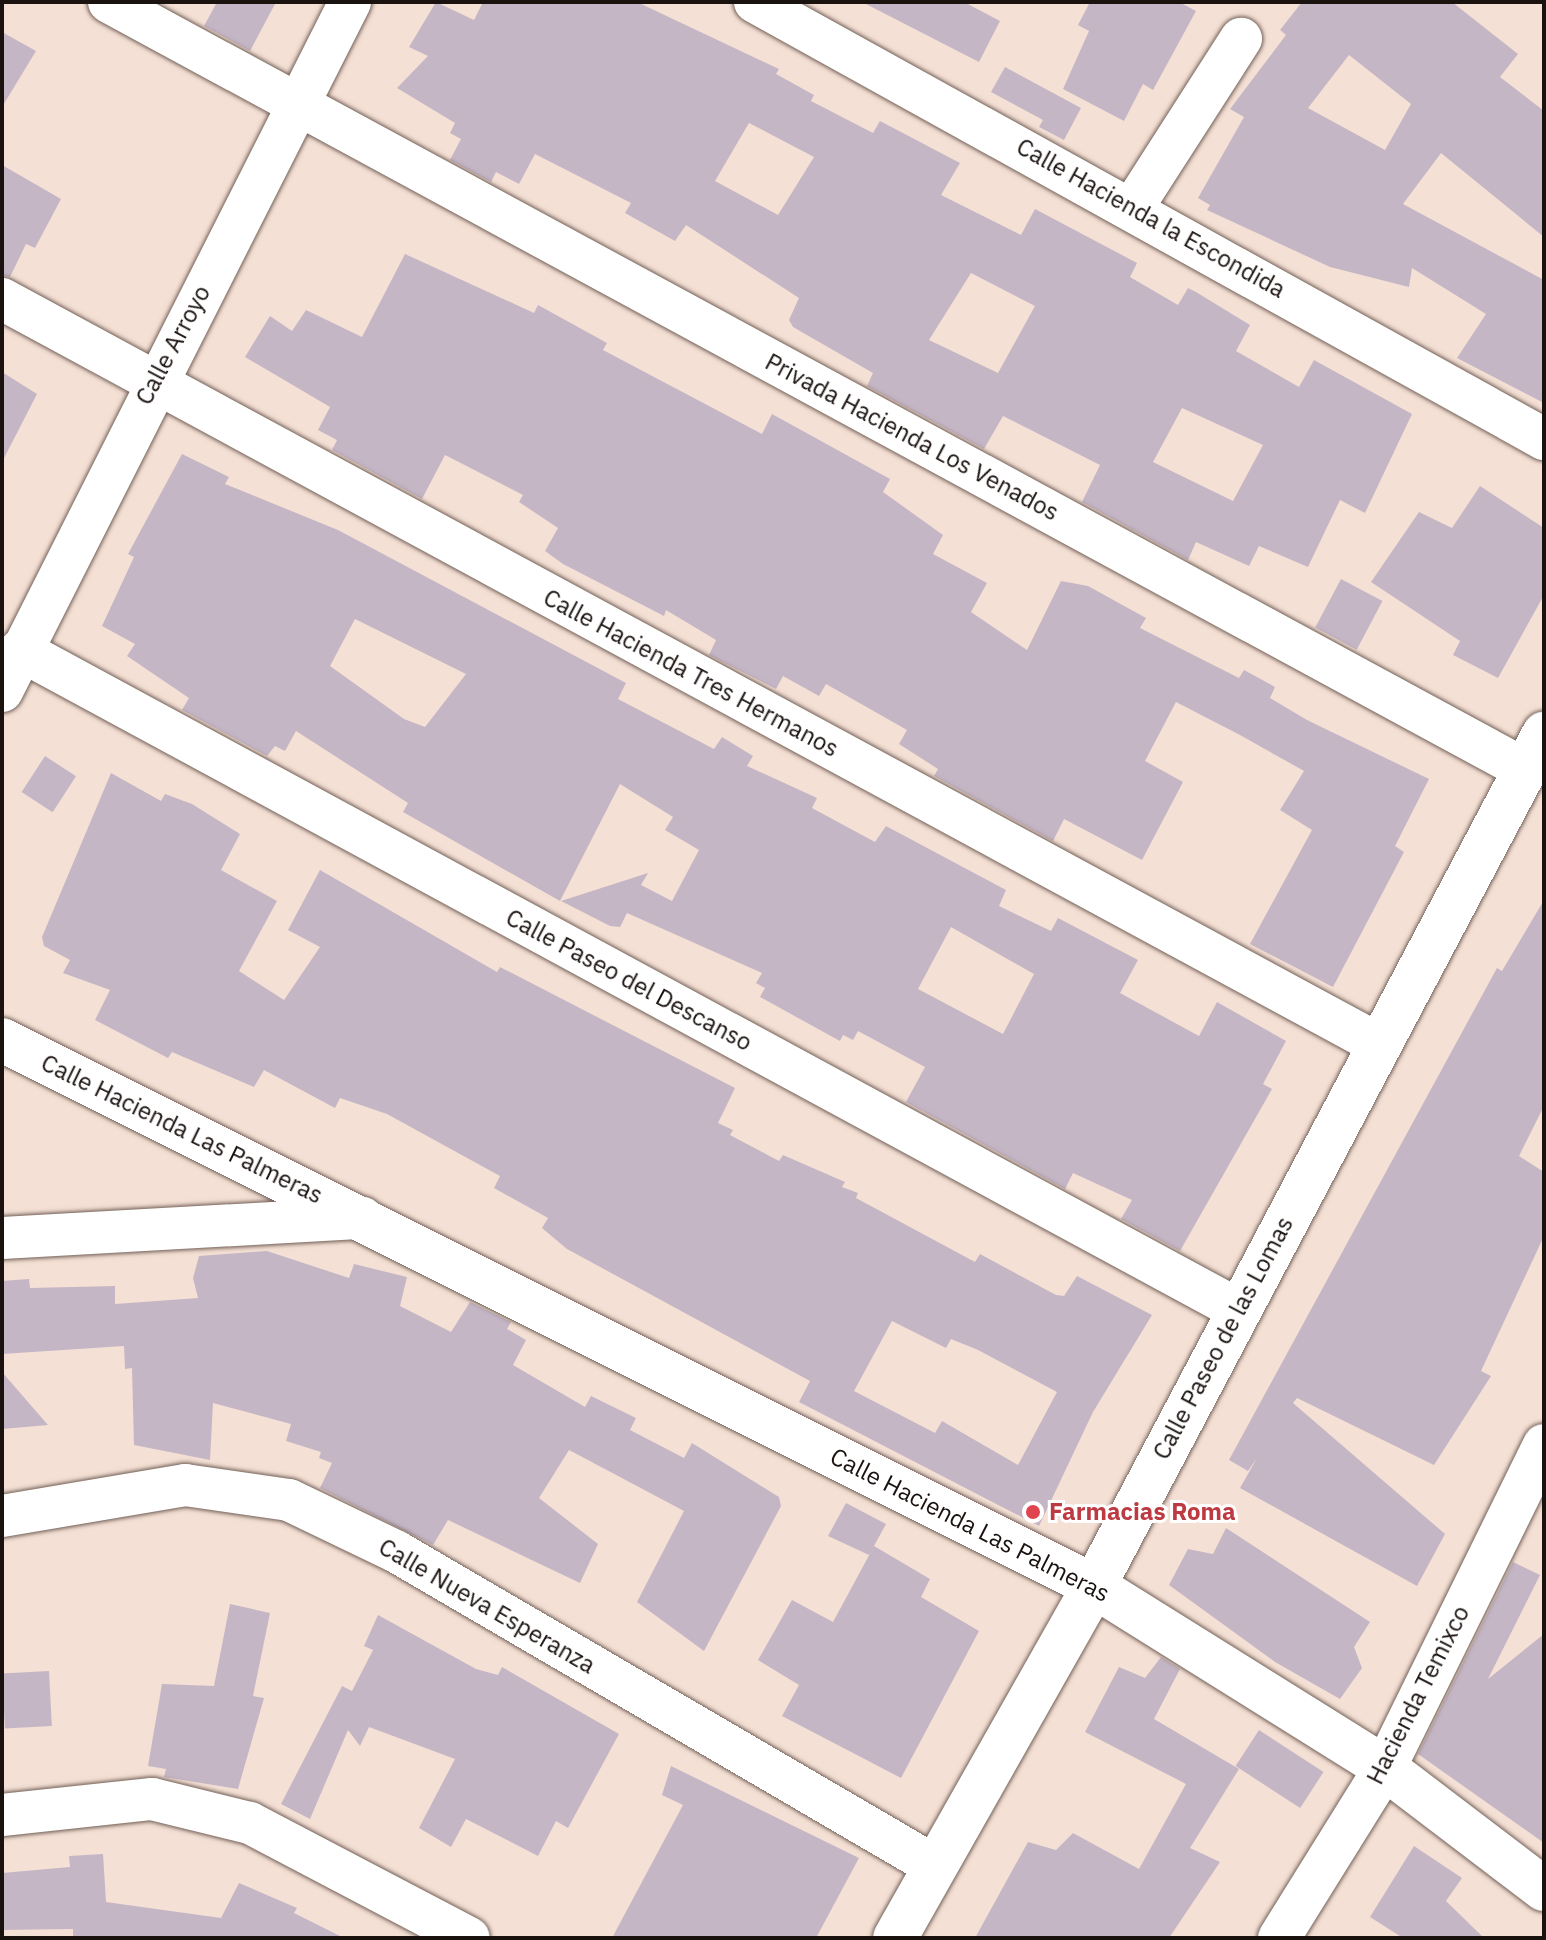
<!DOCTYPE html>
<html>
<head>
<meta charset="utf-8">
<style>
	body { margin:0 }
	#map { position:relative; width:1546px; height:1940px; overflow:hidden; background:#f5e0d5; font-family:"IBM Plex Sans",sans-serif }
	div>[style] { position:absolute }
	[style*='--x'] { left:calc(var(--x)*1px); top:calc(var(--y)*1px); width:calc(var(--w)*1px); rotate:calc(var(--a)*1deg) }
	.building>* { inset:0; background:#c5b6c6; transform-origin:0 0 }
	.roads { filter:drop-shadow(0 0 2px #726057) drop-shadow(0 0 2px #726057) }
	.street>* { height:42px; margin:-21px; padding:0 21px; transform-origin:21px; border-radius:21px; background:#fff }
	.secondary>* { height:44px; margin:-22px; padding:0 22px; transform-origin:22px; border-radius:22px; background:#fff }
	.dots>* { width:22px; height:22px; translate:-50% -50%; box-sizing:border-box; border:4px solid #fff; border-radius:50% }
	span { translate:-50% -50%; white-space:nowrap; text-align:center; line-height:1.15; -webkit-text-stroke:6px #fff; paint-order:stroke }
	.street-label { font-size:24px; color:#1a120f }
	.health-label { font-size:24px; color:#be3a42; font-weight:700 }
	.left { translate:0 -50%; text-align:left }
	.frame { position:absolute; inset:0; border:4px solid #1a120f; pointer-events:none }
</style>
</head>
<body>
<div id="map">
	<div class="building">
		<i style="clip-path:polygon(217px 2px,276px 2px,250px 51px,204px 26px)"></i>
		<i style="clip-path:polygon(evenodd,436px 2px,474px 20px,483px 2px,637px 2px,779px 69px,776px 74px,814px 95px,811px 101px,873px 133px,880px 121px,960px 163px,941px 195px,1021px 235px,1035px 209px,1137px 263px,1130px 277px,1178px 305px,1188px 288px,1196px 292px,1250px 325px,1236px 351px,1299px 387px,1314px 360px,1412px 414px,1365px 513px,1340px 500px,1308px 567px,1259px 546px,1249px 566px,1196px 542px,1188px 560px,1082px 502px,1100px 465px,1003px 416px,984px 449px,867px 386px,873px 373px,793px 327px,789px 320px,799px 298px,686px 225px,675px 241px,625px 213px,631px 203px,535px 154px,519px 184px,496px 172px,491px 182px,450px 160px,461px 139px,450px 133px,455px 123px,397px 88px,428px 56px,409px 47px,436px 2px,749px 123px,814px 157px,778px 215px,715px 181px,749px 123px,436px 2px,971px 273px,1035px 306px,998px 373px,929px 340px,971px 273px,436px 2px,1182px 408px,1263px 445px,1233px 501px,1153px 462px,1182px 408px)"></i>
		<i style="clip-path:polygon(862px 2px,964px 2px,1000px 21px,979px 62px)"></i>
		<i style="clip-path:polygon(1090px 2px,1179px 2px,1196px 11px,1153px 90px,1143px 84px,1124px 121px,1063px 89px,1089px 31px,1078px 25px)"></i>
		<i style="clip-path:polygon(evenodd,1302px 2px,1452px 2px,1518px 54px,1500px 77px,1544px 111px,1544px 237px,1441px 153px,1403px 204px,1544px 280px,1544px 403px,1457px 358px,1486px 314px,1412px 268px,1409px 287px,1330px 267px,1207px 210px,1210px 205px,1198px 198px,1244px 117px,1230px 109px,1286px 35px,1280px 30px,1302px 2px,1349px 55px,1411px 104px,1385px 150px,1308px 108px,1349px 55px)"></i>
		<i style="clip-path:polygon(2px 32px,36px 51px,2px 107px)"></i>
		<i style="clip-path:polygon(1005px 67px,1081px 108px,1064px 140px,1039px 127px,1043px 120px,991px 92px)"></i>
		<i style="clip-path:polygon(2px 165px,61px 199px,35px 248px,26px 244px,10px 277px,2px 275px)"></i>
		<i style="clip-path:polygon(405px 254px,534px 313px,538px 305px,607px 343px,603px 350px,762px 434px,772px 414px,890px 479px,883px 492px,943px 535px,933px 554px,987px 583px,971px 612px,1027px 650px,1061px 581px,1088px 586px,1146px 618px,1140px 628px,1239px 678px,1244px 670px,1275px 687px,1270px 698px,1307px 720px,1429px 779px,1395px 846px,1404px 852px,1333px 987px,1250px 944px,1312px 830px,1280px 810px,1304px 771px,1240px 735px,1176px 702px,1145px 761px,1183px 782px,1142px 860px,1064px 819px,1053px 841px,934px 776px,938px 769px,899px 744px,907px 730px,826px 684px,819px 696px,783px 676px,776px 689px,709px 655px,716px 640px,666px 610px,664px 616px,563px 564px,545px 551px,558px 528px,519px 502px,523px 495px,445px 455px,422px 499px,332px 450px,337px 440px,318px 430px,330px 407px,245px 357px,270px 316px,292px 331px,306px 310px,362px 337px)"></i>
		<i style="clip-path:polygon(2px 372px,37px 394px,2px 462px)"></i>
		<i style="clip-path:polygon(evenodd,182px 454px,229px 477px,225px 484px,338px 530px,626px 683px,618px 699px,714px 749px,722px 737px,753px 756px,747px 766px,817px 798px,812px 808px,875px 842px,886px 826px,1006px 890px,999px 906px,1051px 931px,1058px 918px,1138px 960px,1120px 993px,1199px 1036px,1217px 1002px,1286px 1041px,1263px 1084px,1272px 1089px,1180px 1251px,1121px 1219px,1132px 1200px,1073px 1173px,1065px 1189px,906px 1102px,925px 1067px,858px 1031px,853px 1040px,843px 1035px,840px 1041px,760px 997px,765px 988px,756px 983px,762px 973px,627px 913px,620px 927px,610px 926px,561px 901px,648px 873px,641px 885px,672px 901px,699px 850px,665px 830px,673px 817px,620px 784px,560px 901px,403px 812px,408px 803px,296px 731px,285px 751px,275px 746px,267px 756px,182px 710px,189px 698px,127px 656px,135px 644px,102px 626px,134px 557px,128px 554px,182px 454px,355px 619px,466px 674px,425px 727px,404px 719px,330px 666px,355px 619px,182px 454px,951px 927px,1034px 974px,1003px 1034px,918px 989px,951px 927px)"></i>
		<i style="clip-path:polygon(1480px 486px,1544px 528px,1544px 595px,1498px 678px,1453px 655px,1460px 641px,1371px 582px,1419px 512px,1452px 528px)"></i>
		<i style="left:1341px;top:579px;width:47px;height:55px;rotate:28deg"></i>
		<i style="left:45px;top:756px;width:37px;height:43px;rotate:33deg"></i>
		<i style="clip-path:polygon(evenodd,111px 773px,161px 801px,165px 794px,192px 804px,240px 834px,221px 870px,277px 901px,239px 971px,284px 1000px,320px 947px,288px 930px,320px 870px,497px 972px,500px 967px,735px 1088px,718px 1123px,733px 1130px,730px 1135px,779px 1161px,783px 1155px,845px 1182px,842px 1187px,858px 1193px,856px 1198px,975px 1262px,980px 1254px,1056px 1295px,1064px 1296px,1077px 1276px,1152px 1315px,1093px 1412px,1039px 1526px,799px 1402px,810px 1381px,567px 1249px,542px 1228px,548px 1218px,494px 1188px,500px 1176px,387px 1114px,340px 1098px,335px 1108px,264px 1070px,254px 1087px,172px 1052px,168px 1058px,95px 1020px,110px 990px,63px 973px,70px 960px,44px 946px,42px 937px,111px 773px,892px 1321px,946px 1348px,951px 1339px,978px 1350px,1057px 1392px,1018px 1465px,942px 1421px,935px 1433px,854px 1391px,892px 1321px)"></i>
		<i style="clip-path:polygon(1544px 900px,1544px 1106px,1519px 1156px,1544px 1172px,1544px 1236px,1481px 1371px,1491px 1376px,1434px 1465px,1297px 1398px,1293px 1403px,1445px 1534px,1417px 1586px,1240px 1488px,1257px 1458px,1248px 1471px,1229px 1460px,1497px 968px,1502px 971px)"></i>
		<i style="clip-path:polygon(267px 1251px,349px 1278px,354px 1264px,407px 1277px,400px 1306px,451px 1332px,470px 1302px,511px 1322px,507px 1329px,526px 1340px,513px 1365px,585px 1407px,591px 1396px,636px 1418px,630px 1430px,684px 1458px,692px 1443px,779px 1497px,781px 1506px,704px 1651px,637px 1602px,684px 1511px,569px 1450px,539px 1498px,598px 1544px,580px 1583px,448px 1520px,433px 1545px,320px 1488px,332px 1463px,319px 1458px,321px 1452px,286px 1441px,291px 1424px,213px 1403px,210px 1460px,134px 1445px,132px 1368px,125px 1369px,124px 1346px,2px 1354px,2px 1281px,29px 1279px,30px 1288px,115px 1286px,115px 1304px,198px 1298px,193px 1278px,199px 1256px)"></i>
		<i style="clip-path:polygon(2px 1372px,48px 1425px,2px 1429px)"></i>
		<i style="clip-path:polygon(846px 1503px,886px 1524px,874px 1546px,930px 1579px,921px 1597px,979px 1631px,901px 1778px,782px 1716px,799px 1685px,758px 1660px,792px 1600px,833px 1622px,873px 1548px,869px 1555px,828px 1536px)"></i>
		<i style="clip-path:polygon(1226px 1528px,1370px 1622px,1354px 1647px,1362px 1668px,1340px 1699px,1275px 1662px,1169px 1585px,1188px 1549px,1213px 1554px)"></i>
		<i style="clip-path:polygon(1513px 1562px,1540px 1575px,1488px 1679px,1544px 1634px,1544px 1843px,1418px 1754px)"></i>
		<i style="clip-path:polygon(230px 1604px,270px 1613px,253px 1696px,264px 1698px,238px 1789px,164px 1777px,166px 1769px,148px 1766px,162px 1684px,214px 1686px)"></i>
		<i style="clip-path:polygon(378px 1615px,476px 1669px,498px 1675px,502px 1667px,619px 1734px,568px 1828px,556px 1821px,538px 1856px,466px 1819px,451px 1847px,419px 1828px,455px 1759px,369px 1727px,360px 1746px,348px 1730px,310px 1819px,281px 1804px,342px 1686px,352px 1691px,373px 1650px,364px 1646px)"></i>
		<i style="clip-path:polygon(1161px 1657px,1180px 1669px,1154px 1719px,1239px 1769px,1190px 1848px,1220px 1862px,1169px 1938px,975px 1938px,1028px 1842px,1056px 1850px,1073px 1833px,1139px 1869px,1186px 1784px,1085px 1732px,1119px 1667px,1145px 1678px)"></i>
		<i style="left:49px;top:1671px;width:55px;height:47px;rotate:87deg"></i>
		<i style="left:1259px;top:1730px;width:77px;height:43px;rotate:33deg"></i>
		<i style="clip-path:polygon(671px 1766px,859px 1858px,816px 1938px,612px 1938px,683px 1805px,662px 1795px)"></i>
		<i style="clip-path:polygon(1414px 1846px,1462px 1878px,1446px 1901px,1484px 1938px,1403px 1938px,1370px 1917px)"></i>
		<i style="clip-path:polygon(103px 1854px,106px 1902px,221px 1918px,239px 1883px,297px 1908px,294px 1913px,344px 1938px,73px 1938px,73px 1929px,2px 1930px,2px 1873px,70px 1867px,69px 1856px)"></i>
	</div>
	<div class="roads">
		<div class="street">
			<i style="--x:109;--y:2;--w:1610;--a:28.46"></i>
			<i style="--x:755;--y:2;--w:902;--a:28.98"></i>
			<i style="--x:1133;--y:207;--w:200;--a:-57.3"></i>
			<i style="--x:2;--y:299;--w:1567;--a:28.43"></i>
			<i style="--x:20;--y:650;--w:1384;--a:28.44"></i>
			<i style="--x:2;--y:691;--w:772;--a:-63.2"></i>
			<i style="--x:2;--y:1238;--w:361;--a:-3.2"></i>
			<i style="--x:2;--y:1516;--w:186;--a:-9.6"></i>
			<i style="--x:185;--y:1485;--w:105;--a:8.2"></i>
			<i style="--x:289;--y:1500;--w:120;--a:25.7"></i>
			<i style="--x:397;--y:1552;--w:621;--a:30.28"></i>
			<i style="--x:2;--y:1815;--w:151;--a:-6.1"></i>
			<i style="--x:152;--y:1799;--w:101;--a:13.8"></i>
			<i style="--x:250;--y:1823;--w:247;--a:27.7"></i>
			<i style="--x:1279;--y:1938;--w:200;--a:-58.1"></i>
			<i style="--x:1385;--y:1768;--w:360;--a:-63.8"></i>
		</div>
		<div class="secondary">
			<i style="--x:2;--y:1040;--w:1221;--a:26.57"></i>
			<i style="--x:1094;--y:1586;--w:343;--a:32"></i>
			<i style="--x:1385;--y:1768;--w:200;--a:37.3"></i>
			<i style="--x:895;--y:1938;--w:404;--a:-60.5"></i>
			<i style="--x:1094;--y:1586;--w:964;--a:-62.16"></i>
		</div>
	</div>
	<div class="dots">
		<i style="left:1033px;top:1512px;background:#e0444e"></i>
	</div>
	<div class="street-label">
		<span style="left:1151px;top:218px;rotate:29deg">Calle Hacienda la Escondida</span>
		<span style="left:173px;top:345px;rotate:-62deg">Calle Arroyo</span>
		<span style="left:912px;top:437px;rotate:28deg">Privada Hacienda Los Venados</span>
		<span style="left:691px;top:673px;rotate:28deg">Calle Hacienda Tres Hermanos</span>
		<span style="left:629px;top:980px;rotate:28deg">Calle Paseo del Descanso</span>
		<span style="left:182px;top:1129px;rotate:26deg">Calle Hacienda Las Palmeras</span>
		<span style="left:1223px;top:1338px;rotate:-62deg">Calle Paseo de las Lomas</span>
		<span style="left:970px;top:1525px;rotate:27deg">Calle Hacienda Las Palmeras</span>
		<span style="left:487px;top:1606px;rotate:30deg">Calle Nueva Esperanza</span>
		<span style="left:1418px;top:1695px;rotate:-63deg">Hacienda Temixco</span>
	</div>
	<div class="health-label">
		<span class="left" style="left:1049px;top:1512px">Farmacias Roma</span>
	</div>
	<div class="frame"></div>
</div>
</body>
</html>
